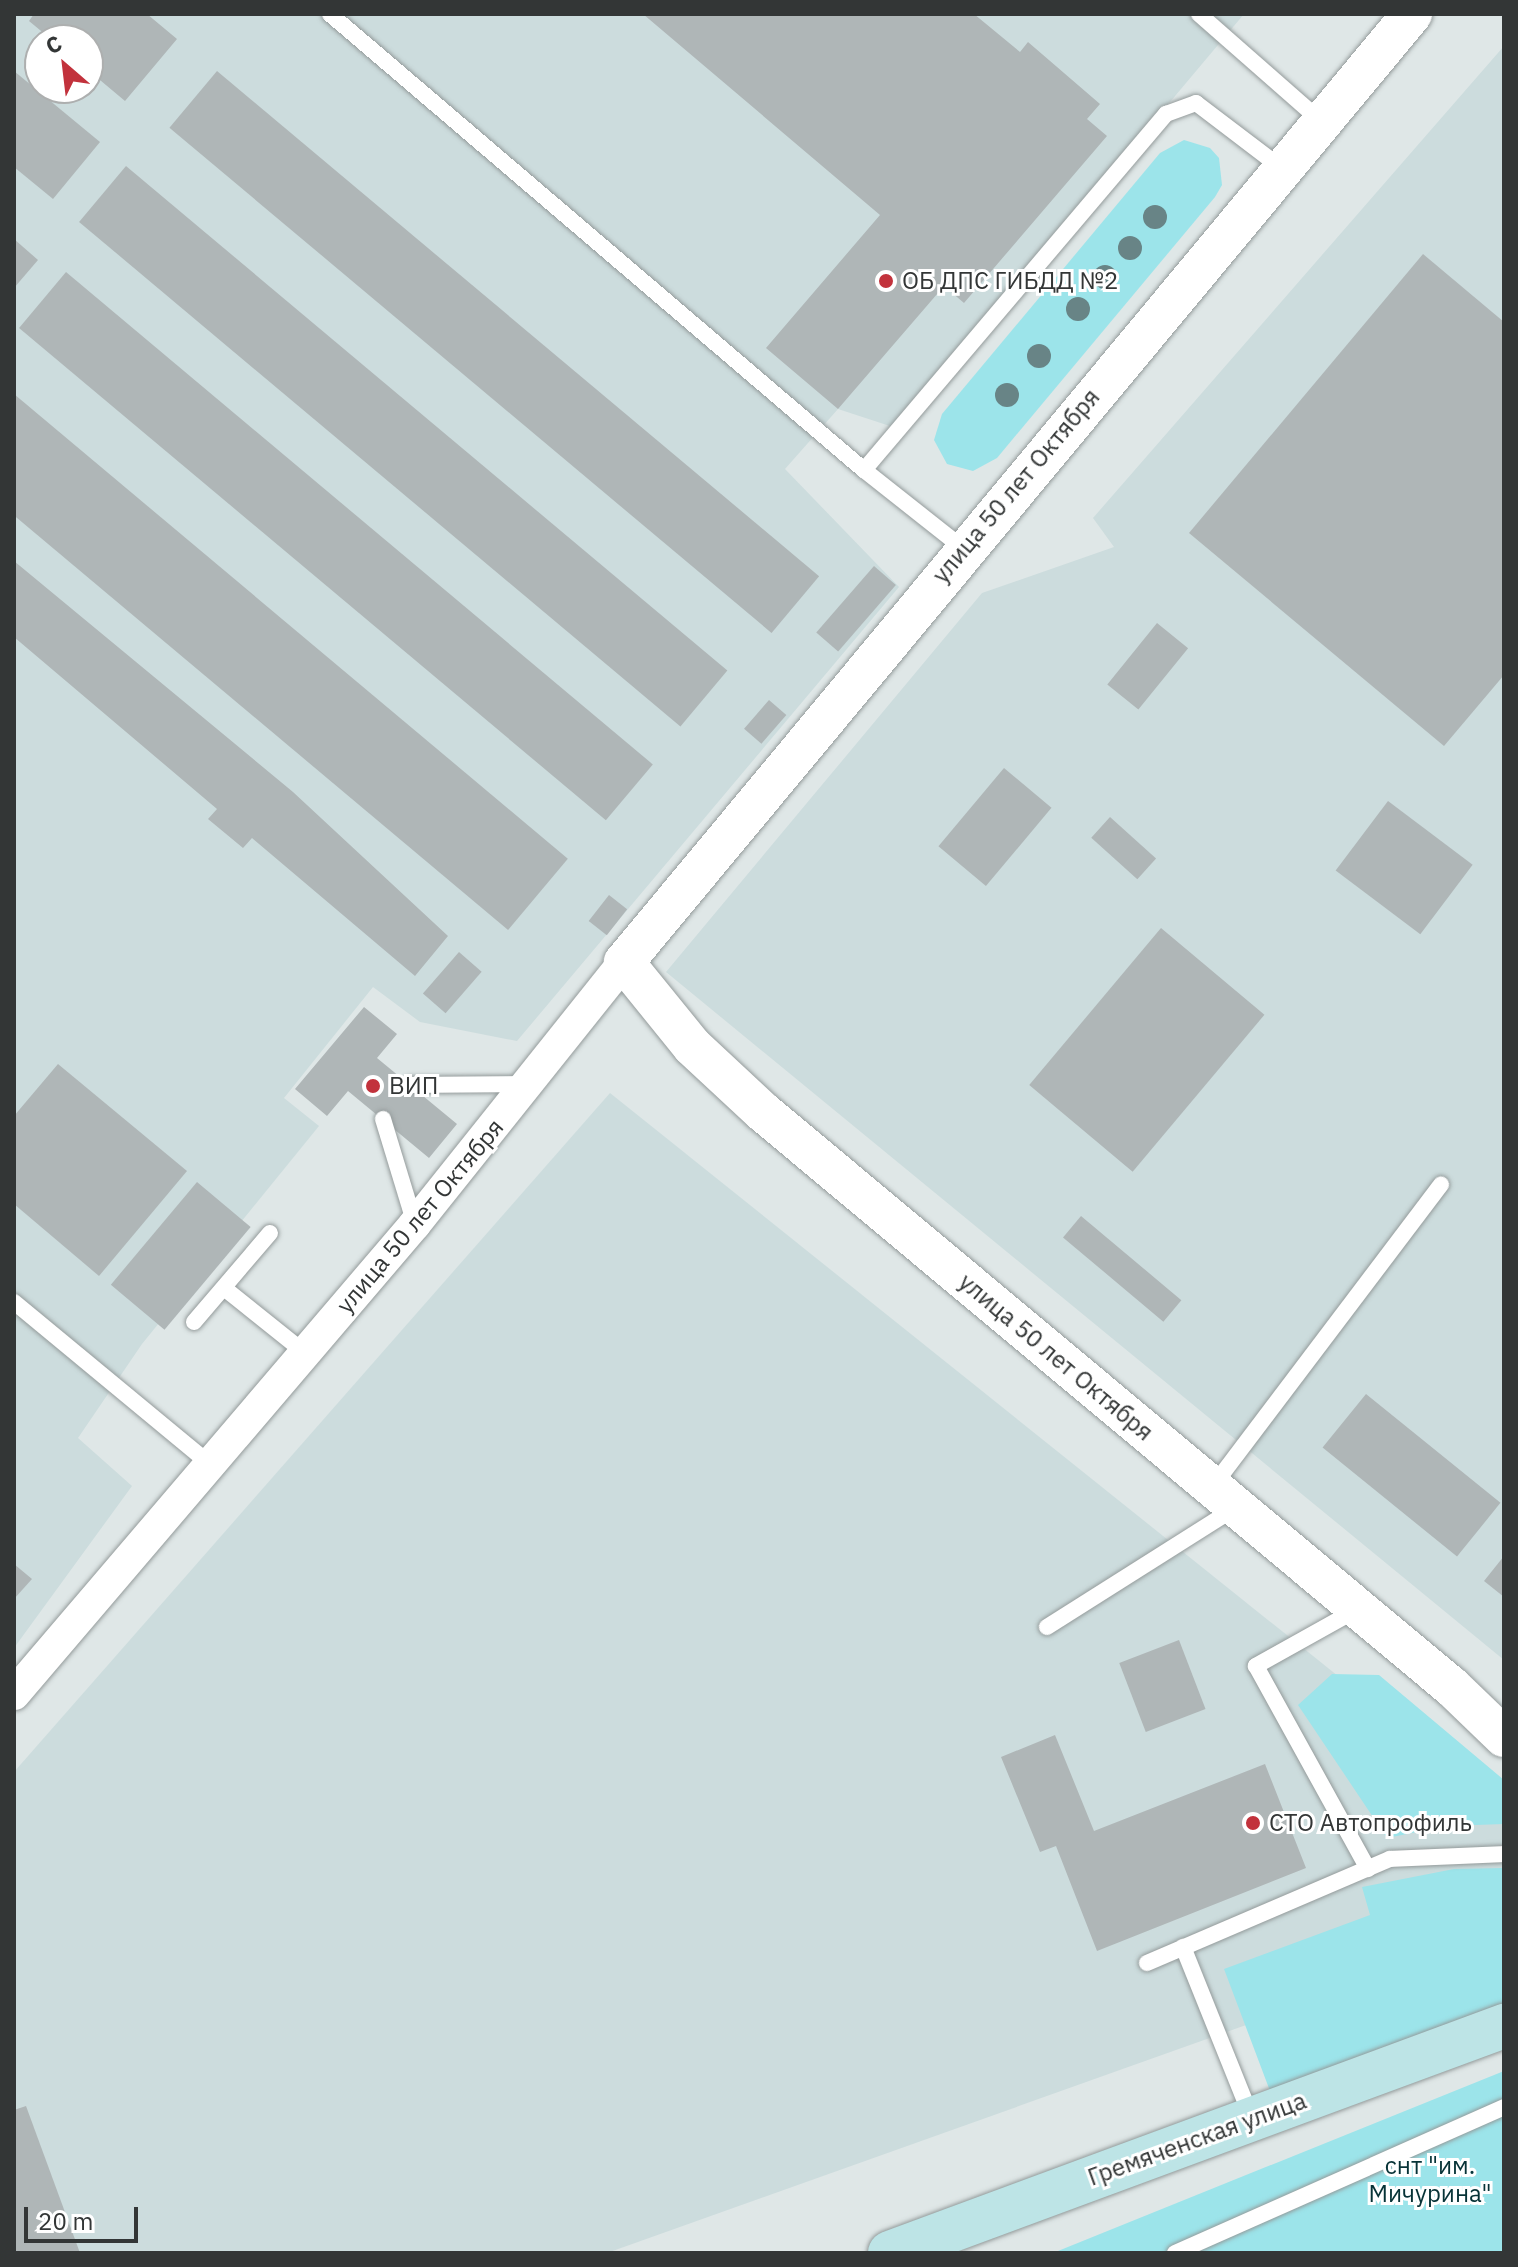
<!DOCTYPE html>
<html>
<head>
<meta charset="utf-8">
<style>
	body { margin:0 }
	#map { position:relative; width:1518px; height:2267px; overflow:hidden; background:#dfe7e7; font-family:"IBM Plex Sans",sans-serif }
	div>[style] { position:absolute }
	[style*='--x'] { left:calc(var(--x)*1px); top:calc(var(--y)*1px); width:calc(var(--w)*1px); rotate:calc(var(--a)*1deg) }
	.built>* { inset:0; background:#ccdcdd }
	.green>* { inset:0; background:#9ce4ea }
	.building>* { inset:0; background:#afb6b7; transform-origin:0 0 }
	.roads { filter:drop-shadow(0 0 2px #949b9b) drop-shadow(0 0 2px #949b9b) }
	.service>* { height:16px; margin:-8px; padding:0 8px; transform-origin:8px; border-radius:8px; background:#fff }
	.minor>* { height:32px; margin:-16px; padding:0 16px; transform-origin:16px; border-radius:16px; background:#fff }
	.tertiary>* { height:40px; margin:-20px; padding:0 20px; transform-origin:20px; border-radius:20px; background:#fff }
	.secondary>* { height:44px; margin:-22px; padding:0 22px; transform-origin:22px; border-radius:22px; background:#bde4e6 }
	.trees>* { width:24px; height:24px; margin:-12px; border-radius:50%; background:#688486 }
	.dots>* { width:22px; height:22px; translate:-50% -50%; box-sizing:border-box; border:4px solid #fff; border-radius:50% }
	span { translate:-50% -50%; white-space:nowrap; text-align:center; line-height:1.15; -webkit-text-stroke:6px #fff; paint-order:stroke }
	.poi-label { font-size:24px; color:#333636 }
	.left { translate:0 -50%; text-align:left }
	.street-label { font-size:24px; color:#333636 }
	.park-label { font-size:24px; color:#073337 }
	.frame { position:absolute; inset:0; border:16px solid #333636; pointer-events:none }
	.north { position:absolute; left:24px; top:24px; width:80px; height:80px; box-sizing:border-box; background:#fff; border:2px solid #adafaf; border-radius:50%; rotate:332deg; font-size:22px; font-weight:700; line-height:32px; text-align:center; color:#333636 }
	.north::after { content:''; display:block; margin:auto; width:28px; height:36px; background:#c2323c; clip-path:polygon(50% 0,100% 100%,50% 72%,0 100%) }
	.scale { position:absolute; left:24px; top:2207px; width:114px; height:36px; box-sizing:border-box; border:4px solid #333636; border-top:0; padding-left:10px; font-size:24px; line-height:28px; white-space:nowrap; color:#333636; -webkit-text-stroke:6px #fff; paint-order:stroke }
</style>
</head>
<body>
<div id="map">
	<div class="built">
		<i style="clip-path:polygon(evenodd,14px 14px,1244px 14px,896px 428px,838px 409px,785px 469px,899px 587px,517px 1041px,420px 1022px,373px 987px,284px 1098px,319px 1126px,142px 1344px,78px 1438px,132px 1486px,14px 1648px,14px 14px,40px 40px,88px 40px,88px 88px,40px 88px,40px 40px)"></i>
		<i style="clip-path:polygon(1504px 46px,1504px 1660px,666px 972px,982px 593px,1114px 547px,1093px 518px)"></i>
		<i style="clip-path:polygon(610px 1093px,1504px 1809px,1504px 1933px,607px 2253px,14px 2253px,14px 1772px)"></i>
	</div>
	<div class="green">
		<i style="clip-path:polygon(1184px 140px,1210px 148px,1219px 158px,1222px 185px,1215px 197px,997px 458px,973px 471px,947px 464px,934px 440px,942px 414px,1160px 153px)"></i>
		<i style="clip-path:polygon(1332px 1674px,1379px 1675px,1504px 1780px,1504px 1824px,1447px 1826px,1387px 1838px,1298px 1705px)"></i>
		<i style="clip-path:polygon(1504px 1868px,1504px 2008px,1270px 2091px,1224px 1969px,1370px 1915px,1362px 1887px,1454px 1869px)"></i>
		<i style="clip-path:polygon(1504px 2071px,1504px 2253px,1053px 2253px)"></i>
	</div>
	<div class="building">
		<i style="clip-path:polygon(34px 14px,147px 14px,177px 39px,125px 101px,88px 70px,88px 40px,52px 40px,29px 21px)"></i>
		<i style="clip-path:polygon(643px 14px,974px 14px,1020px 52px,1028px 42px,1100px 104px,1087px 119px,1107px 136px,964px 303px,944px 286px,838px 409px,766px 348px,880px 215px)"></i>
		<i style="clip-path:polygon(14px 71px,100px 142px,53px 199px,14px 167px)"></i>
		<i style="left:217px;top:71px;width:786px;height:74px;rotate:40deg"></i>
		<i style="left:126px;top:166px;width:785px;height:73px;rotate:40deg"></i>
		<i style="clip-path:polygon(14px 239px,38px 260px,14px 288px)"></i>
		<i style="clip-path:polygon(1423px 254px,1504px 322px,1504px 675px,1444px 746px,1189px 533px)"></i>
		<i style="left:66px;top:272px;width:766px;height:73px;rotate:40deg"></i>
		<i style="left:14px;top:394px;width:723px;height:93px;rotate:40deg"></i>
		<i style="clip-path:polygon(14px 561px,293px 792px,448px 936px,415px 976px,252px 838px,243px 848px,208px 819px,217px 809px,14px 637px)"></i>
		<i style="left:874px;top:566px;width:29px;height:88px;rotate:41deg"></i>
		<i style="left:1157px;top:623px;width:40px;height:79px;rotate:39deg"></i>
		<i style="left:769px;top:700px;width:23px;height:38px;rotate:41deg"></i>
		<i style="left:1004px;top:768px;width:62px;height:102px;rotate:40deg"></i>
		<i style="left:1388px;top:801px;width:106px;height:87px;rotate:37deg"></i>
		<i style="left:1110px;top:817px;width:62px;height:28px;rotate:42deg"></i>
		<i style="left:609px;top:895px;width:23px;height:33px;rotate:38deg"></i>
		<i style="left:1161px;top:928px;width:135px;height:205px;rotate:40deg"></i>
		<i style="left:459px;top:952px;width:30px;height:55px;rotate:41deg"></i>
		<i style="clip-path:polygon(364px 1007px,397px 1034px,377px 1058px,457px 1124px,429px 1158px,348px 1091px,327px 1116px,295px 1089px)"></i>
		<i style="clip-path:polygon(58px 1064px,187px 1171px,99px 1276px,14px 1204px,14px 1116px)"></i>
		<i style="left:197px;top:1182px;width:70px;height:134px;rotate:40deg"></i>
		<i style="left:1081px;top:1216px;width:131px;height:28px;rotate:40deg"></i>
		<i style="left:1366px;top:1394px;width:173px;height:69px;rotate:39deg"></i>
		<i style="clip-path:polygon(1504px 1556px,1504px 1597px,1484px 1581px)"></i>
		<i style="clip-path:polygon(14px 1564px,32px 1579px,14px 1599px)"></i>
		<i style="left:1179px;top:1640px;width:74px;height:64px;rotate:69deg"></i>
		<i style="clip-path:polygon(1055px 1735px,1094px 1831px,1265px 1764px,1306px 1868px,1097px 1951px,1056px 1846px,1040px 1852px,1001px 1757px)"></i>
		<i style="clip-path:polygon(26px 2106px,80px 2253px,14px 2253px,14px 2110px)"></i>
	</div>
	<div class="roads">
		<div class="service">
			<i style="--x:330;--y:14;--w:702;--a:40.5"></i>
			<i style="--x:1199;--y:14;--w:164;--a:41.3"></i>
			<i style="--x:964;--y:549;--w:127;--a:-141.7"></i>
			<i style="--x:864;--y:470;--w:467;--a:-49.7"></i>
			<i style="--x:1166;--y:114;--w:32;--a:-20"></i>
			<i style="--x:1196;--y:103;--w:106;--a:37.3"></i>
			<i style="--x:410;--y:1085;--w:115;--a:-0.5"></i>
			<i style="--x:383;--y:1119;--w:110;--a:73.1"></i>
			<i style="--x:224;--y:1288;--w:104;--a:38.7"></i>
			<i style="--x:14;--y:1302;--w:254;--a:39.6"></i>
			<i style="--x:194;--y:1322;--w:117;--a:-49.5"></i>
			<i style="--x:1213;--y:1486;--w:378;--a:-52.9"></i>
			<i style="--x:1356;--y:1610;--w:115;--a:150.8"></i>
			<i style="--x:1256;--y:1666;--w:232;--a:61.1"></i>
			<i style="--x:1047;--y:1627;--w:222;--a:-32.3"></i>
			<i style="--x:1183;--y:1947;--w:182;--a:68.1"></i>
			<i style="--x:1147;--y:1963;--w:264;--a:-23.2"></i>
			<i style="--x:1390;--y:1859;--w:114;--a:-2.5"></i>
			<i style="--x:1175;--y:2253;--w:360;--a:-23.9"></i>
		</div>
		<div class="minor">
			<i style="--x:14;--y:1694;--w:618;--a:-49.53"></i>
			<i style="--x:415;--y:1224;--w:335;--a:-51.4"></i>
		</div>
		<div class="tertiary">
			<i style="--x:1412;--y:14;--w:1233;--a:129.73"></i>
			<i style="--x:624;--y:962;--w:108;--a:51"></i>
			<i style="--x:692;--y:1046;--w:97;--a:42.9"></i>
			<i style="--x:763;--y:1112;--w:897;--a:39.85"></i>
			<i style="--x:1452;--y:1687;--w:72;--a:43.9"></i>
		</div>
		<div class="secondary">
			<i style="--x:890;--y:2253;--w:655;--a:-20.29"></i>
		</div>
	</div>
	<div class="trees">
		<i style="left:1155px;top:217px"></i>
		<i style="left:1130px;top:248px"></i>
		<i style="left:1105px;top:277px"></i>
		<i style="left:1078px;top:309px"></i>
		<i style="left:1039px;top:356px"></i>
		<i style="left:1007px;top:395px"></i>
	</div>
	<div class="dots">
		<i style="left:886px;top:281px;background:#c2323c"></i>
		<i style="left:373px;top:1086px;background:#c2323c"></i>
		<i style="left:1253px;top:1823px;background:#c2323c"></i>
	</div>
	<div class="poi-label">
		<span class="left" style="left:902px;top:281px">ОБ ДПС ГИБДД №2</span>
		<span class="left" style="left:389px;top:1086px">ВИП</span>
		<span class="left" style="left:1269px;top:1823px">СТО Автопрофиль</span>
	</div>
	<div class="street-label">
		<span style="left:1016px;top:486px;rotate:-50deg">улица 50 лет Октября</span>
		<span style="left:420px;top:1216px;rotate:-50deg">улица 50 лет Октября</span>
		<span style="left:1056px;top:1357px;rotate:40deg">улица 50 лет Октября</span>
		<span style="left:1197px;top:2139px;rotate:-20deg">Гремяченская улица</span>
	</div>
	<div class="park-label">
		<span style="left:1430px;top:2180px">снт "им.<br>Мичурина"</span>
	</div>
	<div class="frame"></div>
	<div class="north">С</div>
	<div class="scale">20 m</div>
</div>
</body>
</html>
